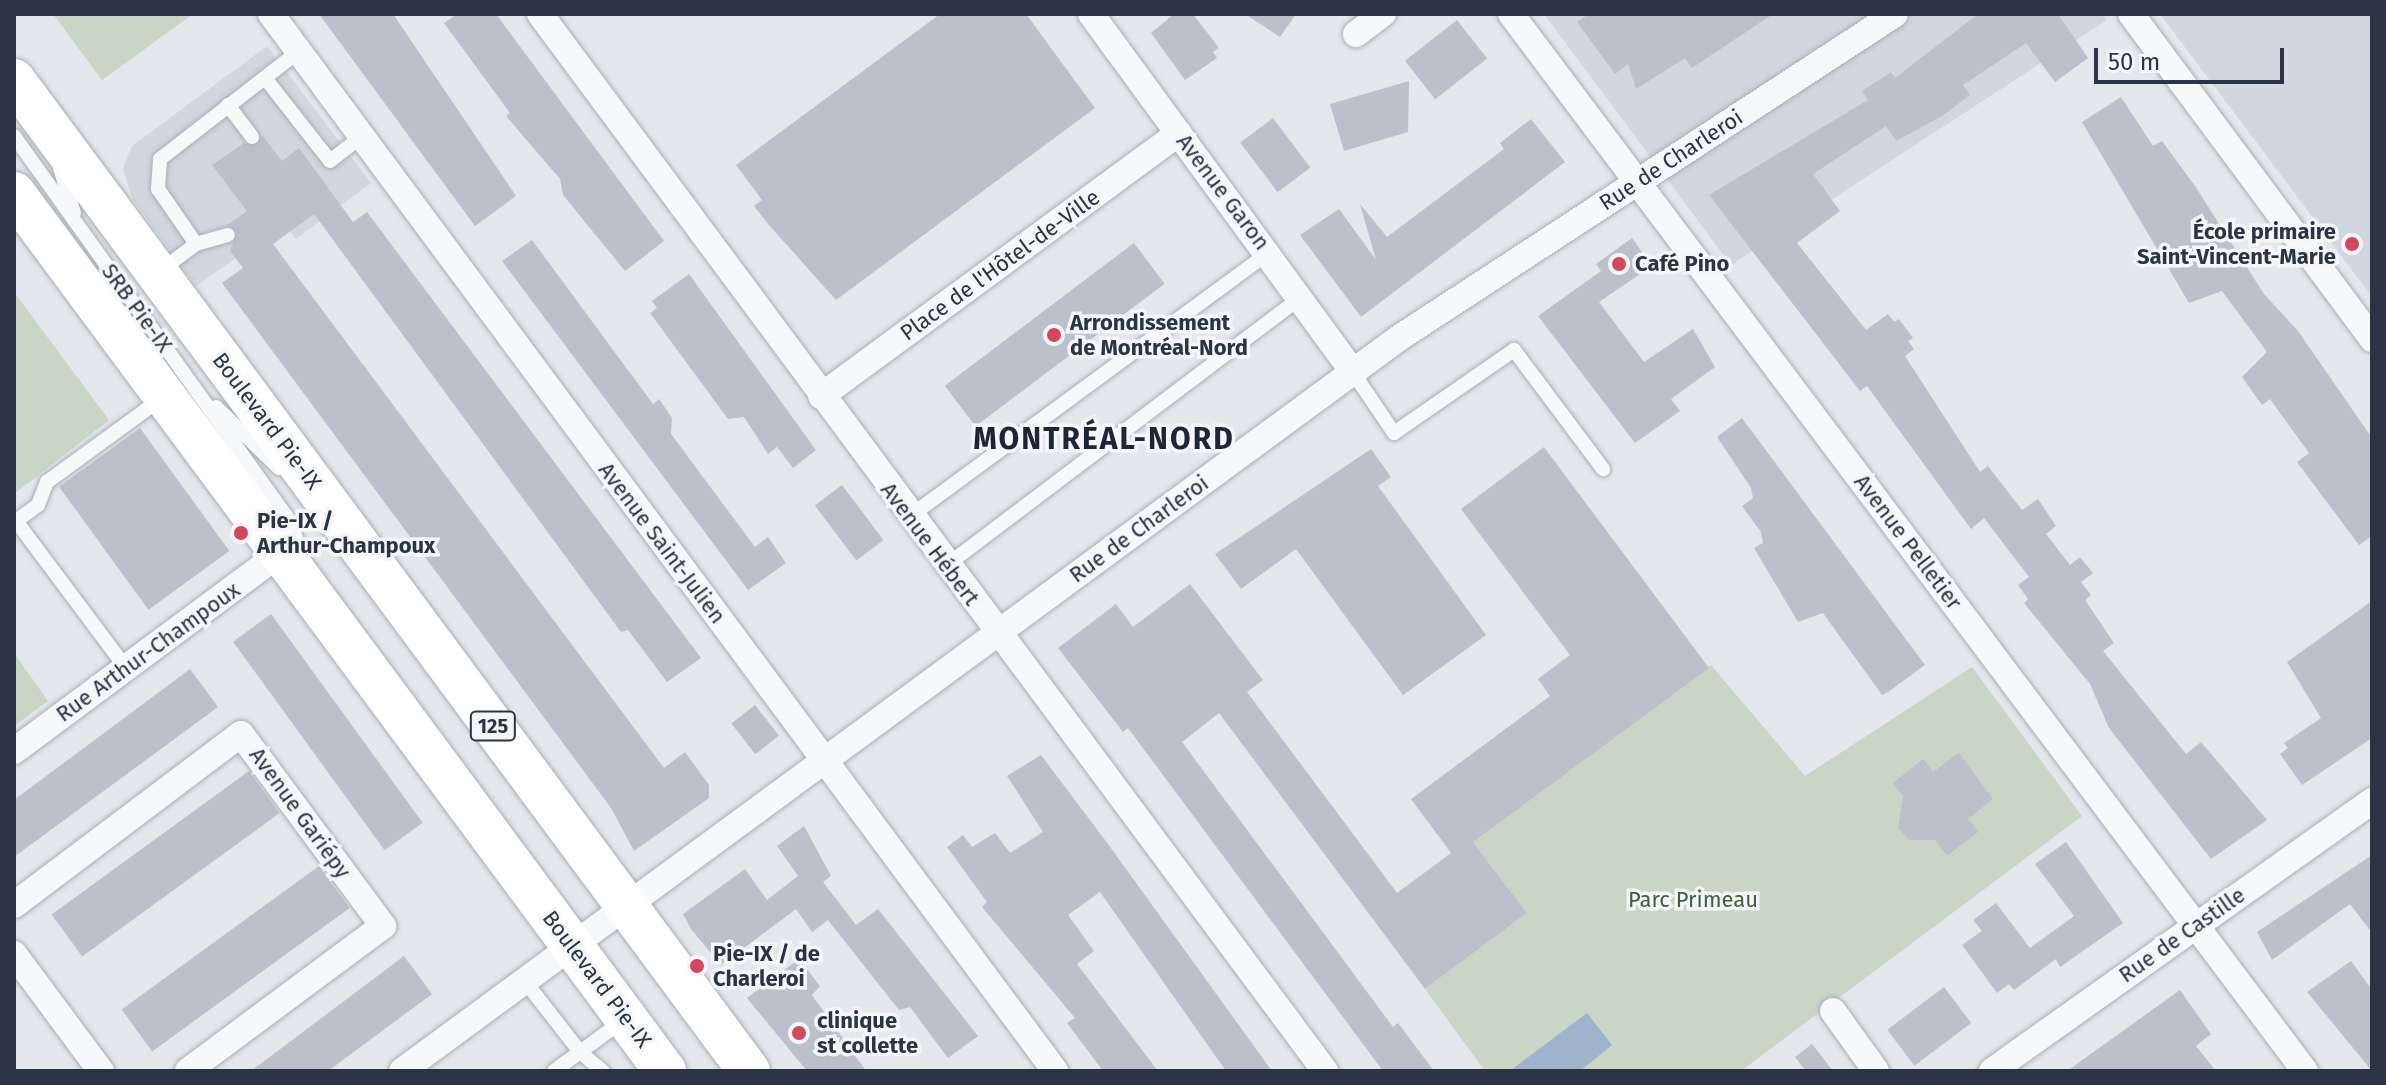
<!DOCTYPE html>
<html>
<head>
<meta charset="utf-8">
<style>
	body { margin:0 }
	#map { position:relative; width:2386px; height:1085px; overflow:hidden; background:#e4e7ec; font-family:"Fira Sans",sans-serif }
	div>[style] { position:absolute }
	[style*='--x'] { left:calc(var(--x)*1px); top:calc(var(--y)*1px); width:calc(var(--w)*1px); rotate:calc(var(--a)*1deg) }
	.built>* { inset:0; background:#d2d6de }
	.green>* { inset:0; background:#c9d6c5 }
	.water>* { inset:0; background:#9fb4cc }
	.building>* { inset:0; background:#bbc0ca; transform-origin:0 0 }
	.roads { filter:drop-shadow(0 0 2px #a9aeb7) drop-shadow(0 0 2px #a9aeb7) }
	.service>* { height:14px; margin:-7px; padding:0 7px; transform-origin:7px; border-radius:7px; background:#f7f8fa }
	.minor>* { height:26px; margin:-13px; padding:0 13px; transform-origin:13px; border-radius:13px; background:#f7f8fa }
	.primary>* { height:42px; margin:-21px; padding:0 21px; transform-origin:21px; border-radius:21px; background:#fff }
	.dots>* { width:22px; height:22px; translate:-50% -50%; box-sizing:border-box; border:4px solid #f4f6f9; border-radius:50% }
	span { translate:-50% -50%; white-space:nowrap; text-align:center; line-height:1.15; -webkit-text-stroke:7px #f4f6f9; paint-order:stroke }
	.shield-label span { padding:2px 6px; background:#f4f6f9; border:2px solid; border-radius:6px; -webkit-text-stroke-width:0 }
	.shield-label { font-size:20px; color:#2b3445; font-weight:700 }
	.street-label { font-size:22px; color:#2b3445 }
	.poi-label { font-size:22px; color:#2b3445; font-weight:700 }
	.right { translate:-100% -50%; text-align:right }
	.left { translate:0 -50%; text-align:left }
	.park-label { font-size:22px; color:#3f6138 }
	.district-label { font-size:30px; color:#1d2536; font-weight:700; letter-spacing:2px }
	.frame { position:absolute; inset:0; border:16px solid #2b3445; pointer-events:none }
	.scale { position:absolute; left:2094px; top:48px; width:190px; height:36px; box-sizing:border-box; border:4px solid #2b3445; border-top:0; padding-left:10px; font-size:24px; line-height:28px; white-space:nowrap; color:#2b3445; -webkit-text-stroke:6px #f4f6f9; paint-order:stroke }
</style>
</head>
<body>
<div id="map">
	<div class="built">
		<i style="clip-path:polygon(1544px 14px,2102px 14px,2107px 20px,1731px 265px)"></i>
		<i style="clip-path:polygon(2160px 14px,2372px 14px,2372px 297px,2293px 191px)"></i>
		<i style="clip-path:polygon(267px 46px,371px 183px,296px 239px,284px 224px,196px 286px,132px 198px,123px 168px,132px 146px)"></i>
	</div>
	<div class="green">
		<i style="clip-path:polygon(53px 14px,193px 14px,102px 80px)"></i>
		<i style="clip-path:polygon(14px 292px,109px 420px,14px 494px)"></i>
		<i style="clip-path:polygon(14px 653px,48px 701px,14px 726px)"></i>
		<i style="clip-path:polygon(1711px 665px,1805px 776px,1972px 667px,2082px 816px,1741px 1071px,1485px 1071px,1425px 989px,1527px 913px,1473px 842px)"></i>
	</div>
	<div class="water">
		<i style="clip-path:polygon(1587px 1013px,1612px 1045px,1580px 1071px,1511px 1070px)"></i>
	</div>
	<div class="building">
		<i style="clip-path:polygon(319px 14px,393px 14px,516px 196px,475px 226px)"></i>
		<i style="clip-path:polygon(457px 14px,496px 14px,664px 241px,625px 271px,563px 195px,560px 179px,506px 116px,510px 113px,444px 23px)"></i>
		<i style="clip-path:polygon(940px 14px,1026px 14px,1095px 108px,836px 300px,769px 225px,754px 206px,762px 200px,736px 165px)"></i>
		<i style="clip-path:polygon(1174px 14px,1193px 14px,1219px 48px,1213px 52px,1217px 58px,1185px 80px,1151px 33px)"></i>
		<i style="clip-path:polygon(1245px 14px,1296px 14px,1280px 37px)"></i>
		<i style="clip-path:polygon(1589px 14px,1773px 14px,1692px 68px,1685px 58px,1636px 89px,1628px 64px,1615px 74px,1577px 22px)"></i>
		<i style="clip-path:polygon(1978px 14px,2058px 14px,2088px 58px,2055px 82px,2026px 43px,1963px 85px,1970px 95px,1942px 116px,1896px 141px,1886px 126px,1813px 174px,1840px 211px,1797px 243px,1866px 330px,1888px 314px,1894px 322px,1899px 319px,1913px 338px,1908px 341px,1914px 349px,1905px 356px,1980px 472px,1988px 466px,2022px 510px,2038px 499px,2056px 526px,2046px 534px,2070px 565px,2080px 557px,2093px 573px,2081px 582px,2091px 595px,2085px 600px,2114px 643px,2103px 651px,2186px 754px,2201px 742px,2267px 820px,2211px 859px,2109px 728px,2090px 684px,2024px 603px,2028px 599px,2018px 585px,2029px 577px,1984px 518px,1971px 529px,1867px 386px,1860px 391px,1709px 195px,1868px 100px,1862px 91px,1891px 72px,1895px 78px)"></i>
		<i style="left:1457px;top:20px;width:49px;height:66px;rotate:52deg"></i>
		<i style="clip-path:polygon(1409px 81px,1408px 132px,1344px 151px,1330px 104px)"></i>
		<i style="clip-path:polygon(2121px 97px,2153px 146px,2162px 141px,2195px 186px,2264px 294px,2298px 331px,2372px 438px,2372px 536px,2359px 545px,2297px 462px,2309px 453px,2270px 399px,2262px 405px,2242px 377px,2267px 352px,2222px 291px,2189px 303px,2082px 122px)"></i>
		<i style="left:1273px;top:118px;width:62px;height:41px;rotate:53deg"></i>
		<i style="clip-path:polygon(1531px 119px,1565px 162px,1361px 317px,1300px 235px,1339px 209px,1376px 260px,1360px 204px,1387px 237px,1504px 149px,1500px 143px)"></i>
		<i style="clip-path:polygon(262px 135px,282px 161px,299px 148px,353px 222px,367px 212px,701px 658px,667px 682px,628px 630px,621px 632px,314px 214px,273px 244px,664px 768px,685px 752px,709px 785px,709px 798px,634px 851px,611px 808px,222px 283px,243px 268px,230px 251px,237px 232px,227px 225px,247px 211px,212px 165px,244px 143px,257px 145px)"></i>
		<i style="clip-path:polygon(1632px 238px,1652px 266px,1599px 302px,1644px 362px,1693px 329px,1715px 367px,1671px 399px,1680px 411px,1635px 443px,1538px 316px,1601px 271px,1596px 264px)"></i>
		<i style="clip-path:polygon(532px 240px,653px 404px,659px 399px,672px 418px,671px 434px,755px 547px,768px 537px,786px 563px,748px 590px,502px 261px)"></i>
		<i style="left:1134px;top:243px;width:51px;height:237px;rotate:53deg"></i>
		<i style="clip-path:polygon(689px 274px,816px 450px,793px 468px,777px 447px,768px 454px,744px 417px,728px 419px,650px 313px,657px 308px,652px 301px)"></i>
		<i style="clip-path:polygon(1742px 418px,1925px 665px,1888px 692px,1882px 695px,1823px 613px,1798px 622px,1754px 548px,1763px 543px,1761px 532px,1742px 506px,1753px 498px,1751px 488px,1717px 437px)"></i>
		<i style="left:140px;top:428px;width:152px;height:100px;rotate:54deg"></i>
		<i style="clip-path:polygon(1544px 447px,1709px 668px,1473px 842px,1527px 913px,1425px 989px,1219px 713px,1182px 742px,1393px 1027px,1398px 1023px,1434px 1071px,1383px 1071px,1128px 728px,1123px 732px,1058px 648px,1116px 604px,1133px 627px,1190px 584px,1263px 680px,1247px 692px,1397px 893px,1451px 853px,1411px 799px,1550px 696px,1538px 679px,1570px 655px,1461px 509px)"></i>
		<i style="clip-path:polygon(1371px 449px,1391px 477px,1378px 486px,1486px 635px,1403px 695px,1296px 549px,1241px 589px,1215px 554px)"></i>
		<i style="left:842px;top:485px;width:69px;height:34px;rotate:53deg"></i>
		<i style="clip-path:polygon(2372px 601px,2372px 738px,2302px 785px,2280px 754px,2288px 748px,2284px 743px,2321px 718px,2287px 662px)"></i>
		<i style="left:271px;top:614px;width:258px;height:47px;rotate:54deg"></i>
		<i style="clip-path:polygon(190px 669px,218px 707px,14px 857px,14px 800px)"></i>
		<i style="left:755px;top:705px;width:39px;height:30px;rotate:52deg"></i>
		<i style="clip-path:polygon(1959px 753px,1993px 799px,1968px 819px,1978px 832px,1947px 856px,1935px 840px,1910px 840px,1898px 828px,1903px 796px,1893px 783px,1923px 759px,1933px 772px)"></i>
		<i style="clip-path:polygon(1041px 755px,1108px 844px,1272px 1071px,1226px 1071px,1100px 892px,1068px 915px,1094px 951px,1077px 964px,1158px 1071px,1103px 1071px,1067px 1023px,1075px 1018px,982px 907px,987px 902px,947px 847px,963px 835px,972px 847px,995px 833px,1010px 853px,1043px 832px,1007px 776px)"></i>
		<i style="left:249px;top:771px;width:52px;height:244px;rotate:54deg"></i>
		<i style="clip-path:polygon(804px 826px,831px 876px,823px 882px,856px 925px,878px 909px,978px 1036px,948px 1058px,910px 1007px,899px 1010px,828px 920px,812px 932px,796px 909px,721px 965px,691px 929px,683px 914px,745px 869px,767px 900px,798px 876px,777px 846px)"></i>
		<i style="clip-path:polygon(2066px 842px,2123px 923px,2060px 967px,2056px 959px,2014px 990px,2009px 984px,1997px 993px,1962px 945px,1982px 931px,1973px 920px,1996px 903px,2030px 948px,2074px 916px,2035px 864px)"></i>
		<i style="clip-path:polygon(2372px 855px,2372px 933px,2350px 904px,2272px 960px,2257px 932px)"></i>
		<i style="left:319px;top:866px;width:52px;height:244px;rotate:54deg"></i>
		<i style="clip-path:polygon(404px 956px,432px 994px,328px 1071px,251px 1071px)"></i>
		<i style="clip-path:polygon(799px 959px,820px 986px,812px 995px,866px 1071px,807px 1071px,747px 998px)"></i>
		<i style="clip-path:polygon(2351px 961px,2372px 990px,2372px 1071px,2307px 992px)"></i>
		<i style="left:1944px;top:987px;width:45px;height:71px;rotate:53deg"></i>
		<i style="clip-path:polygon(2180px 990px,2211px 1034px,2196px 1046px,2216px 1071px,2067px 1071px)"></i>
		<i style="clip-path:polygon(1812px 1044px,1833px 1071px,1806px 1071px,1795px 1057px)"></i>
	</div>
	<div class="roads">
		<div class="service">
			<i style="--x:265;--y:78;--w:105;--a:51.9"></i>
			<i style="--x:330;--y:161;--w:39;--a:-38"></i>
			<i style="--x:228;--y:105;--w:40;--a:53"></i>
			<i style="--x:14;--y:136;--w:478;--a:54.4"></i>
			<i style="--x:292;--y:525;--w:34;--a:73"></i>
			<i style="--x:60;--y:168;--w:47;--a:72.7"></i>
			<i style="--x:196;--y:244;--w:33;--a:-16"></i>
			<i style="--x:160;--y:271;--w:45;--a:-36.9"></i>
			<i style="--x:196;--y:244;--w:67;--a:-124.6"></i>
			<i style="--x:158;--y:189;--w:30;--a:-86"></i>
			<i style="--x:160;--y:159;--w:176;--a:-37.8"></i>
			<i style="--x:1352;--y:371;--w:75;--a:55.9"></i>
			<i style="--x:1394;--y:433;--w:146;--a:-34.7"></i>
			<i style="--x:1514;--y:350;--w:149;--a:53.2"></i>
			<i style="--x:216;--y:407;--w:88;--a:44.1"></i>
			<i style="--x:909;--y:517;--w:446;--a:-36.3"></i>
			<i style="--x:947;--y:565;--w:444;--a:-37.1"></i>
			<i style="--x:126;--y:668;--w:184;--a:-126.8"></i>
			<i style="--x:16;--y:521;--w:27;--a:-36"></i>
			<i style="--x:38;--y:505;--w:25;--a:-69"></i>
			<i style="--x:47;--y:482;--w:141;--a:-36.1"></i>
			<i style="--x:524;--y:980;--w:91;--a:52.1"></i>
			<i style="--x:580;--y:1052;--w:30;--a:40"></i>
			<i style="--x:554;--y:1071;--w:88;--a:-36.2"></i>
		</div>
		<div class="minor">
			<i style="--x:271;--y:14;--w:1316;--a:53.43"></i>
			<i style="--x:540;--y:14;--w:1317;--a:53.4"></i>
			<i style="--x:1091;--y:14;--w:442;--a:53.8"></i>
			<i style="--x:1511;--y:14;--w:1322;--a:53.09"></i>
			<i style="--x:2131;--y:14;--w:405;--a:53.4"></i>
			<i style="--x:1356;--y:34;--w:34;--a:-37"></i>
			<i style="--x:821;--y:396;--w:444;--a:-36.3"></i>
			<i style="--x:14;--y:751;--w:332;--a:-36.6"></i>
			<i style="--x:14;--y:905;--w:284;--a:-37"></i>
			<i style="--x:241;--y:734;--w:239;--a:53.5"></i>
			<i style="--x:383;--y:926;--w:243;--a:143.4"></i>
			<i style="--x:14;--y:954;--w:146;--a:53.4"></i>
			<i style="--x:1833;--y:1011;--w:74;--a:54.4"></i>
			<i style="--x:402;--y:1071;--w:1237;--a:-36.32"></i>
			<i style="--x:1399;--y:338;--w:592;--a:-33.15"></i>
			<i style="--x:1992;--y:1071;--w:466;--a:-35.4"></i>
		</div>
		<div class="primary">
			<i style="--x:14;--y:80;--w:1234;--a:53.44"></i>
			<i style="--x:14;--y:193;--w:1093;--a:53.44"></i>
		</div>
	</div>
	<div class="dots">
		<i style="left:2352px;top:244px;background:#d1495b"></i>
		<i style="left:1619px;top:264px;background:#d1495b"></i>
		<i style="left:1054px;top:335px;background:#d1495b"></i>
		<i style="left:241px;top:533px;background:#d1495b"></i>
		<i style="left:697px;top:966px;background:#d1495b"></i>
		<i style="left:799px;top:1033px;background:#d1495b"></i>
	</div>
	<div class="shield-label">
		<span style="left:493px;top:726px">125</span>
	</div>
	<div class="street-label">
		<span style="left:1671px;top:160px;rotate:-33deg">Rue de Charleroi</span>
		<span style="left:1223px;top:192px;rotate:53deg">Avenue Garon</span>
		<span style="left:1000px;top:265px;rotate:-36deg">Place de l'Hôtel-de-Ville</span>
		<span style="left:137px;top:308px;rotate:54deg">SRB Pie-IX</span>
		<span style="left:267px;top:421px;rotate:53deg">Boulevard Pie-IX</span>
		<span style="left:1139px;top:529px;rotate:-36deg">Rue de Charleroi</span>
		<span style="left:1908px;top:542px;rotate:53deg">Avenue Pelletier</span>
		<span style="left:662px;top:543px;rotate:53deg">Avenue Saint-Julien</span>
		<span style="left:930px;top:544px;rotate:53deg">Avenue Hébert</span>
		<span style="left:148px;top:652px;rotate:-36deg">Rue Arthur-Champoux</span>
		<span style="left:300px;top:813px;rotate:54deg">Avenue Gariépy</span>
		<span style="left:2182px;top:935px;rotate:-35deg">Rue de Castille</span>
		<span style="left:597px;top:979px;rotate:53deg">Boulevard Pie-IX</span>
	</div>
	<div class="poi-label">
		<span class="right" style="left:2336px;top:244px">École primaire<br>Saint-Vincent-Marie</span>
		<span class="left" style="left:1635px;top:264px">Café Pino</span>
		<span class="left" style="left:1070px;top:335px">Arrondissement<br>de Montréal-Nord</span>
		<span class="left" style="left:257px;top:533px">Pie-IX /<br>Arthur-Champoux</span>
		<span class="left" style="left:713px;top:966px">Pie-IX / de<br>Charleroi</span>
		<span class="left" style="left:817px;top:1033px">clinique<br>st collette</span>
	</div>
	<div class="park-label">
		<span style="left:1693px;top:900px">Parc Primeau</span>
	</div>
	<div class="district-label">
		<span style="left:1104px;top:439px">MONTRÉAL-NORD</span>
	</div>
	<div class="frame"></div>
	<div class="scale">50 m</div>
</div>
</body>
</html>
